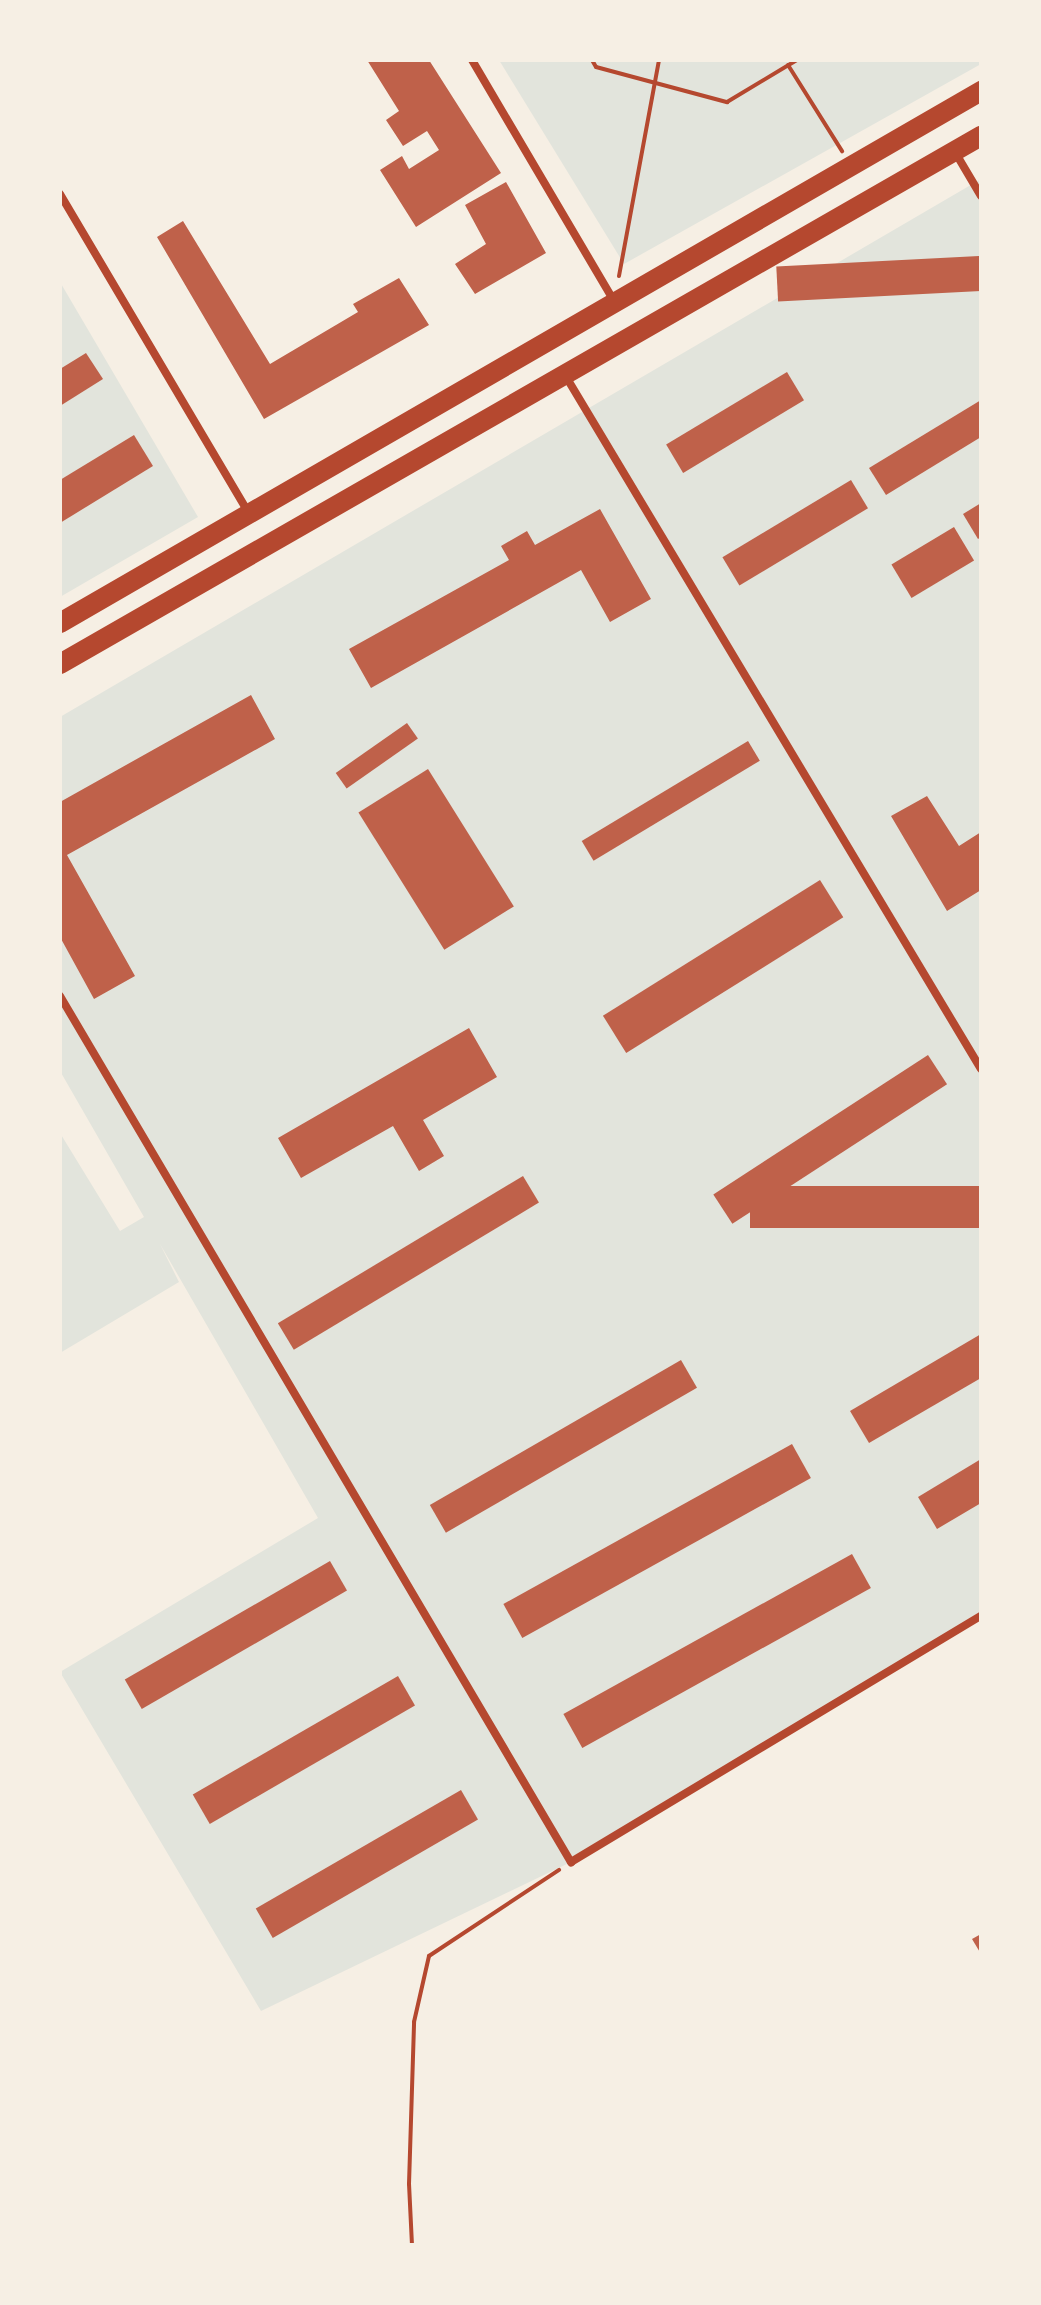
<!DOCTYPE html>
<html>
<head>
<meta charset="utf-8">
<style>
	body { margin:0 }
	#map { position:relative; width:1041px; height:2305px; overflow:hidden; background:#f6efe4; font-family:Raleway,sans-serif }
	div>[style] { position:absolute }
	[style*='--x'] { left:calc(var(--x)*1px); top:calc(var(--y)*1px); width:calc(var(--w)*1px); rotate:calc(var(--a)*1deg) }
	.green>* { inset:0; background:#e2e4dc }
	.building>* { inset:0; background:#bf614a; transform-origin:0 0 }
	.path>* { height:4px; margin:-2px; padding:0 2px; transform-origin:2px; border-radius:2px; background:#b5482f }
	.minor>* { height:8px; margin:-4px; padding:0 4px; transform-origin:4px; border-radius:4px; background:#b5482f }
	.primary>* { height:20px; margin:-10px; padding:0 10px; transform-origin:10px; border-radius:10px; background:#b5482f }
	span { translate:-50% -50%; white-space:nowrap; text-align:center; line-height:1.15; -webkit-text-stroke:6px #f6efe4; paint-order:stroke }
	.frame { position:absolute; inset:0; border:62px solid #f6efe4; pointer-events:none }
</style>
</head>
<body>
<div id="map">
	<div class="green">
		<i style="clip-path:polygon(499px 60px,981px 60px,981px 64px,624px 264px)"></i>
		<i style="clip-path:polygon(981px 179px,981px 1616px,571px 1862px,261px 2011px,60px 1672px,318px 1518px,160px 1244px,179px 1282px,60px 1353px,60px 1133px,120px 1231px,144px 1217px,60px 1071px,60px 717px)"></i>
		<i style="clip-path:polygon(60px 282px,198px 517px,60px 597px)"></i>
	</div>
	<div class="building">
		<i style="clip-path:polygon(367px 60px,429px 60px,501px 173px,416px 227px,380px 170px,402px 156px,409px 169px,439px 150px,427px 131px,403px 146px,386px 120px,399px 111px)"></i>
		<i style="clip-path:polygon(506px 182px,546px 253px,475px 294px,455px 264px,486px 244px,465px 205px)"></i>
		<i style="clip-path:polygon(183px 221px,270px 364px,358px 312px,353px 304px,399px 278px,429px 325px,264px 419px,157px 237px)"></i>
		<i style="left:979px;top:256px;width:35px;height:203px;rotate:87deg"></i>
		<i style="clip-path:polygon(86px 353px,103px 379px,60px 406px,60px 369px)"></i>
		<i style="left:787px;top:372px;width:33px;height:141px;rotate:59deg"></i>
		<i style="clip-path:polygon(981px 400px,981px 437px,886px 495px,869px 468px)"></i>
		<i style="clip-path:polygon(134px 435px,153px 466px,60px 523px,60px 480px)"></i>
		<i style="left:851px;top:480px;width:33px;height:150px;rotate:59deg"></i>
		<i style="clip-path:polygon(981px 503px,981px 537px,978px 539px,963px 514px)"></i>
		<i style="clip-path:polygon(600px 509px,651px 599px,610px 622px,581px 570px,371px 688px,349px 649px,509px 560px,501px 546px,527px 531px,535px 545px)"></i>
		<i style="left:954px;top:527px;width:39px;height:73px;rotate:59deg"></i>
		<i style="clip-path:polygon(251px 695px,275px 739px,67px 855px,135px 976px,94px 999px,60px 937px,60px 802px)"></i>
		<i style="left:407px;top:723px;width:19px;height:87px;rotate:55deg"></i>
		<i style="left:748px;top:741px;width:23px;height:194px;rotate:59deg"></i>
		<i style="left:428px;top:769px;width:162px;height:82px;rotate:58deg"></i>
		<i style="clip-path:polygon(927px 796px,959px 846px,981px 832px,981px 890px,947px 911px,891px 816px)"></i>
		<i style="left:820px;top:880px;width:44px;height:256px;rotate:58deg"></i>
		<i style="clip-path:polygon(469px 1028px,497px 1077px,423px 1120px,444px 1156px,419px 1171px,393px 1126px,301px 1178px,278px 1138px)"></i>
		<i style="left:928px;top:1055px;width:35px;height:256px;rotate:57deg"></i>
		<i style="left:523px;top:1176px;width:31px;height:286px;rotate:59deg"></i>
		<i style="left:981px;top:1186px;width:42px;height:231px;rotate:90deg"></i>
		<i style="clip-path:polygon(981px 1334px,981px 1378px,869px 1443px,850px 1411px)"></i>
		<i style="left:681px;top:1360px;width:32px;height:290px;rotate:60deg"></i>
		<i style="left:792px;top:1444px;width:39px;height:330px;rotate:61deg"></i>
		<i style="clip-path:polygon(981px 1459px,981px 1503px,937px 1529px,918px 1497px)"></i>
		<i style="left:852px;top:1554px;width:39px;height:330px;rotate:61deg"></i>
		<i style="left:330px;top:1561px;width:34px;height:237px;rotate:60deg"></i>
		<i style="left:398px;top:1676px;width:34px;height:237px;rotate:60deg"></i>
		<i style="left:461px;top:1790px;width:34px;height:237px;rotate:60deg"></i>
		<i style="clip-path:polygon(981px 1934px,981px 1954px,972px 1939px)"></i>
	</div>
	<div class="path">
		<i style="--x:592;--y:60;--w:8;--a:60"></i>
		<i style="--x:596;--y:67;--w:136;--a:15"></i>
		<i style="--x:727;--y:102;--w:82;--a:-31"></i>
		<i style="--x:788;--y:65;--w:102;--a:57.9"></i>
		<i style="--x:619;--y:276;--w:220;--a:-79.5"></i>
		<i style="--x:412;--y:2245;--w:61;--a:-92.8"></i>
		<i style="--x:409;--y:2184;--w:162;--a:-88.2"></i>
		<i style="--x:414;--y:2022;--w:68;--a:-77.2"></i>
		<i style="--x:429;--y:1956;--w:156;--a:-33.5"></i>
	</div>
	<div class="minor">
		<i style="--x:472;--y:60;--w:280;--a:59.5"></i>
		<i style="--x:955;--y:152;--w:51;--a:59.4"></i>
		<i style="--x:60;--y:194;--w:371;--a:59.4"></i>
		<i style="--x:565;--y:375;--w:809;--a:59.06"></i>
		<i style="--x:60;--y:996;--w:1006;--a:59.46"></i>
		<i style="--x:571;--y:1862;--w:478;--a:-31"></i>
	</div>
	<div class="primary">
		<i style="--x:60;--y:623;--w:1064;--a:-30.01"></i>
		<i style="--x:60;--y:664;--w:1062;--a:-29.83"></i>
	</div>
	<div class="frame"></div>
</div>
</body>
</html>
